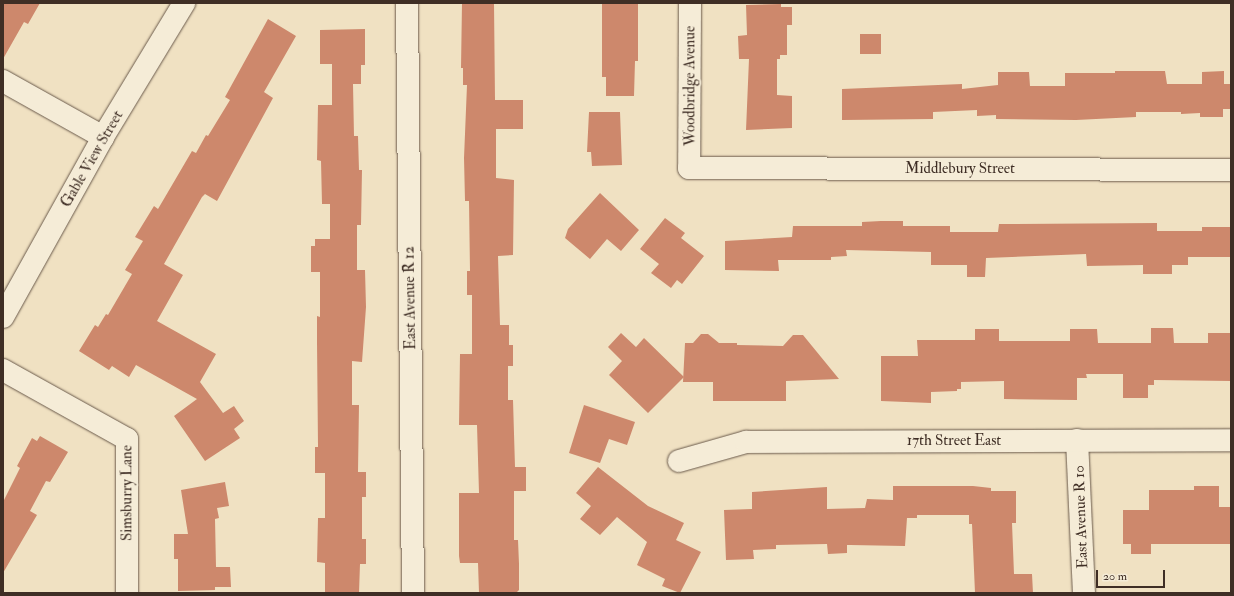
<!DOCTYPE html>
<html>
<head>
<meta charset="utf-8">
<style>
	body { margin:0 }
	#map { position:relative; width:1234px; height:596px; overflow:hidden; background:#f0e1c2; font-family:"IM FELL Double Pica",serif }
	div>[style] { position:absolute }
	[style*='--x'] { left:calc(var(--x)*1px); top:calc(var(--y)*1px); width:calc(var(--w)*1px); rotate:calc(var(--a)*1deg) }
	.building>* { inset:0; background:#cd886c; transform-origin:0 0 }
	.roads { filter:drop-shadow(0 0 1px #6b5b4c) drop-shadow(0 0 1px #6b5b4c) }
	.minor>* { height:22px; margin:-11px; padding:0 11px; transform-origin:11px; border-radius:11px; background:#f5ecd7 }
	span { translate:-50% -50%; white-space:nowrap; text-align:center; line-height:1.15; -webkit-text-stroke:3.5px #f5ecd7; paint-order:stroke }
	.street-label { font-size:15px; color:#3f2e25 }
	.frame { position:absolute; inset:0; border:4px solid #3f2e25; pointer-events:none }
	.scale { position:absolute; left:1096px; top:570px; width:69px; height:18px; box-sizing:border-box; border:2px solid #3f2e25; border-top:0; padding-left:5px; font-size:12px; line-height:14px; white-space:nowrap; color:#3f2e25; -webkit-text-stroke:3px #f5ecd7; paint-order:stroke }
</style>
</head>
<body>
<div id="map">
	<div class="building">
		<i style="clip-path:polygon(3px 3px,40px 3px,28px 24px,24px 22px,3px 59px)"></i>
		<i style="clip-path:polygon(462px 3px,494px 3px,495px 100px,523px 100px,523px 129px,496px 129px,496px 178px,514px 180px,513px 255px,498px 256px,500px 325px,509px 325px,509px 345px,513px 345px,513px 366px,508px 366px,508px 400px,513px 400px,515px 467px,526px 467px,526px 491px,514px 491px,514px 540px,518px 540px,519px 564px,519px 590px,517px 592px,479px 593px,478px 563px,460px 563px,459px 556px,459px 493px,479px 493px,477px 425px,459px 425px,460px 354px,472px 354px,472px 295px,467px 295px,467px 271px,470px 271px,469px 201px,465px 201px,464px 158px,467px 85px,463px 85px,463px 68px,461px 68px)"></i>
		<i style="clip-path:polygon(602px 3px,638px 3px,638px 61px,635px 61px,634px 96px,606px 96px,606px 77px,602px 77px)"></i>
		<i style="clip-path:polygon(781px 4px,781px 7px,792px 7px,792px 25px,787px 25px,787px 55px,780px 55px,780px 59px,777px 59px,777px 95px,792px 96px,792px 128px,746px 130px,749px 59px,739px 59px,738px 36px,747px 35px,746px 5px)"></i>
		<i style="clip-path:polygon(268px 19px,296px 36px,264px 92px,273px 98px,217px 201px,205px 194px,202px 197px,164px 264px,183px 275px,157px 321px,216px 354px,200px 382px,223px 413px,234px 406px,244px 421px,234px 429px,240px 438px,205px 461px,174px 416px,197px 399px,136px 365px,129px 377px,112px 366px,109px 370px,79px 351px,95px 325px,98px 327px,106px 314px,108px 315px,132px 274px,125px 270px,143px 241px,135px 237px,154px 206px,158px 209px,192px 151px,196px 153px,206px 135px,208px 136px,230px 100px,225px 97px)"></i>
		<i style="clip-path:polygon(365px 29px,365px 65px,361px 65px,361px 84px,353px 84px,354px 136px,358px 136px,359px 170px,362px 170px,361px 225px,357px 225px,357px 270px,365px 270px,366px 307px,362px 362px,352px 361px,352px 405px,359px 405px,358px 472px,366px 472px,366px 497px,362px 497px,362px 539px,366px 539px,366px 564px,360px 564px,359px 593px,325px 593px,325px 563px,317px 562px,318px 518px,325px 518px,325px 473px,315px 473px,315px 447px,318px 447px,317px 342px,317px 316px,320px 317px,320px 272px,311px 272px,311px 246px,315px 246px,315px 239px,330px 239px,330px 204px,322px 204px,321px 161px,317px 160px,318px 105px,332px 105px,332px 64px,320px 64px,320px 30px)"></i>
		<i style="left:860px;top:34px;width:21px;height:20px"></i>
		<i style="clip-path:polygon(1115px 71px,1165px 71px,1167px 84px,1202px 84px,1202px 72px,1224px 71px,1224px 84px,1231px 84px,1231px 109px,1223px 109px,1223px 117px,1200px 117px,1200px 113px,1181px 114px,1181px 112px,1136px 112px,1136px 117px,1076px 120px,996px 119px,996px 115px,977px 116px,977px 110px,933px 112px,933px 119px,842px 120px,842px 89px,962px 84px,962px 89px,998px 85px,998px 72px,1029px 72px,1030px 86px,1065px 86px,1065px 73px,1115px 73px)"></i>
		<i style="clip-path:polygon(589px 112px,620px 112px,622px 165px,592px 166px,591px 152px,587px 152px)"></i>
		<i style="clip-path:polygon(600px 193px,639px 230px,621px 251px,607px 239px,590px 259px,565px 238px,568px 229px)"></i>
		<i style="clip-path:polygon(665px 218px,685px 233px,681px 238px,704px 256px,682px 284px,677px 280px,671px 288px,651px 273px,659px 264px,640px 249px)"></i>
		<i style="clip-path:polygon(881px 221px,903px 221px,903px 226px,950px 226px,950px 232px,998px 232px,999px 224px,1157px 223px,1157px 231px,1202px 231px,1202px 227px,1231px 227px,1231px 257px,1188px 257px,1188px 265px,1172px 265px,1172px 274px,1143px 274px,1143px 265px,1087px 266px,1086px 254px,986px 258px,985px 277px,967px 277px,967px 265px,931px 265px,931px 252px,846px 250px,847px 256px,831px 257px,831px 260px,778px 260px,779px 271px,725px 270px,725px 241px,792px 237px,793px 226px,862px 226px,862px 222px)"></i>
		<i style="clip-path:polygon(1151px 328px,1173px 328px,1174px 343px,1208px 343px,1208px 333px,1231px 333px,1231px 381px,1154px 380px,1154px 385px,1148px 385px,1148px 398px,1123px 398px,1123px 374px,1086px 374px,1087px 378px,1077px 378px,1077px 400px,1004px 399px,1004px 381px,961px 382px,961px 389px,957px 389px,957px 391px,931px 392px,931px 403px,881px 401px,881px 356px,918px 356px,917px 340px,975px 340px,975px 329px,999px 329px,999px 341px,1070px 341px,1070px 329px,1097px 329px,1098px 343px,1151px 343px)"></i>
		<i style="clip-path:polygon(621px 333px,636px 347px,644px 338px,684px 377px,648px 413px,609px 375px,622px 361px,608px 347px)"></i>
		<i style="clip-path:polygon(701px 334px,708px 334px,719px 343px,737px 343px,737px 345px,783px 346px,793px 335px,803px 335px,839px 379px,786px 381px,786px 401px,713px 401px,713px 382px,683px 382px,685px 343px,693px 343px)"></i>
		<i style="clip-path:polygon(584px 405px,635px 422px,627px 445px,609px 439px,600px 463px,569px 453px)"></i>
		<i style="clip-path:polygon(40px 436px,68px 452px,50px 482px,46px 481px,30px 511px,37px 515px,3px 573px,3px 502px,20px 468px,17px 466px,32px 438px,37px 441px)"></i>
		<i style="clip-path:polygon(598px 467px,648px 506px,684px 523px,676px 540px,701px 552px,680px 593px,662px 586px,665px 579px,637px 565px,647px 542px,617px 517px,600px 535px,580px 519px,591px 506px,576px 493px)"></i>
		<i style="clip-path:polygon(225px 482px,229px 506px,217px 508px,219px 518px,215px 519px,216px 567px,230px 567px,231px 587px,215px 587px,215px 590px,178px 591px,178px 559px,174px 559px,174px 534px,188px 534px,181px 490px)"></i>
		<i style="clip-path:polygon(893px 486px,973px 486px,991px 488px,991px 491px,1016px 491px,1016px 523px,1012px 523px,1014px 574px,1032px 574px,1033px 593px,975px 593px,972px 524px,969px 524px,969px 515px,917px 515px,917px 518px,907px 518px,905px 546px,850px 545px,847px 545px,847px 553px,828px 554px,827px 544px,776px 545px,776px 549px,753px 550px,754px 559px,726px 560px,724px 510px,752px 509px,752px 492px,827px 487px,827px 509px,865px 508px,867px 499px,893px 500px)"></i>
		<i style="clip-path:polygon(1194px 486px,1219px 486px,1219px 507px,1231px 507px,1231px 544px,1151px 544px,1151px 554px,1131px 554px,1131px 544px,1123px 544px,1123px 510px,1149px 510px,1149px 490px,1194px 490px)"></i>
	</div>
	<div class="roads">
		<div class="minor">
			<i style="--x:407;--y:3;--w:590;--a:89.42"></i>
			<i style="--x:690;--y:3;--w:165;--a:90.3"></i>
			<i style="--x:689;--y:168;--w:542;--a:0.21"></i>
			<i style="--x:3;--y:81;--w:115;--a:29.2"></i>
			<i style="--x:3;--y:317;--w:206;--a:-60.9"></i>
			<i style="--x:103;--y:137;--w:157;--a:-58.8"></i>
			<i style="--x:3;--y:370;--w:142;--a:29.1"></i>
			<i style="--x:127;--y:439;--w:154;--a:90"></i>
			<i style="--x:1077;--y:440;--w:153;--a:87.4"></i>
			<i style="--x:679;--y:461;--w:70;--a:-15.8"></i>
			<i style="--x:746;--y:442;--w:485;--a:-0.2"></i>
		</div>
	</div>
	<div class="street-label">
		<span style="left:690px;top:86px;rotate:-90deg">Woodbridge Avenue</span>
		<span style="left:92px;top:159px;rotate:-60deg">Gable View Street</span>
		<span style="left:960px;top:169px">Middlebury Street</span>
		<span style="left:410px;top:298px;rotate:-91deg">East Avenue R 12</span>
		<span style="left:954px;top:441px">17th Street East</span>
		<span style="left:127px;top:493px;rotate:-90deg">Simsburry Lane</span>
		<span style="left:1081px;top:517px;rotate:-92deg">East Avenue R 10</span>
	</div>
	<div class="frame"></div>
	<div class="scale">20 m</div>
</div>
</body>
</html>
